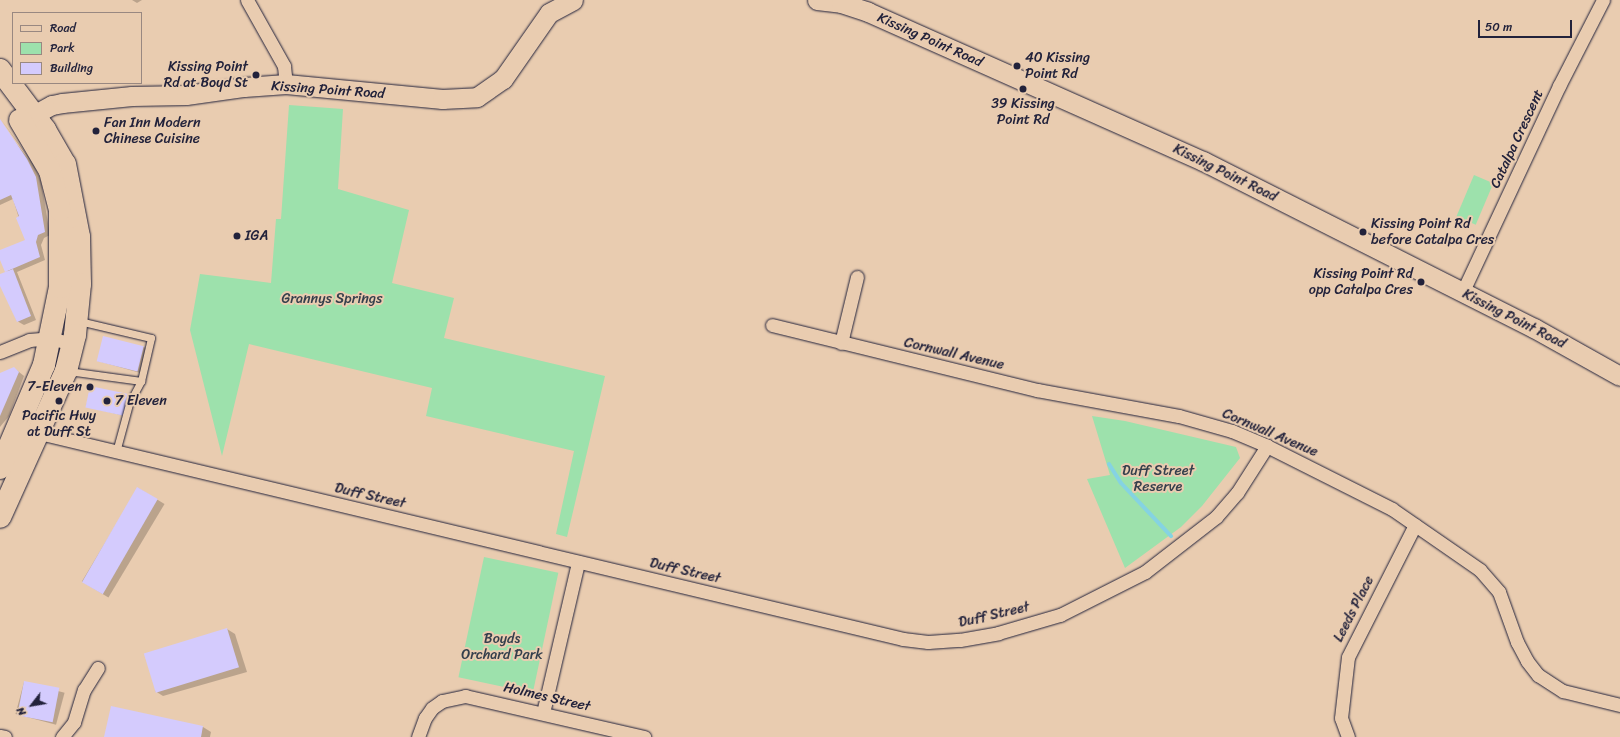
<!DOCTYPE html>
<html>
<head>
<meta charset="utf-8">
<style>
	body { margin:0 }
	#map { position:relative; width:1620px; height:737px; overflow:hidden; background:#e9ccb0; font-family:Sriracha,sans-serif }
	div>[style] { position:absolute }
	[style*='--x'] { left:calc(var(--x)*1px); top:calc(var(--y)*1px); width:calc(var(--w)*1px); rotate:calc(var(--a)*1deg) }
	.green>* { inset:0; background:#9de1ac; transform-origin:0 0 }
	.shadow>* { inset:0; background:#0003; transform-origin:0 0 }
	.stream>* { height:4px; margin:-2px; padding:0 2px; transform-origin:2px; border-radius:2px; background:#85d3e2 }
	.building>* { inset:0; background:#d4cbfd; transform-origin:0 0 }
	.roads { filter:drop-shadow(0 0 1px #22223b) drop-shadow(0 0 1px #22223b) }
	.service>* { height:7px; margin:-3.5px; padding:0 3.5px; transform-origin:3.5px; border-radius:3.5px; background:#e9ccb0 }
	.minor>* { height:13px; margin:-6.5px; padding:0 6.5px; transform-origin:6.5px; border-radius:6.5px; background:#e9ccb0 }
	.secondary>* { height:19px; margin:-9.5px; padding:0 9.5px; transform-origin:9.5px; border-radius:9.5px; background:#e9ccb0 }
	.trunk>* { height:22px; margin:-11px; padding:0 11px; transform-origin:11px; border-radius:11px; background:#e9ccb0 }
	.dots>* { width:11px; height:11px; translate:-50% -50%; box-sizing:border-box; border:2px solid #e9ccb0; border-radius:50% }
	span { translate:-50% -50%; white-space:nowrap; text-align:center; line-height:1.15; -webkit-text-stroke:4px #e9ccb0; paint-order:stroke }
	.street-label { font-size:14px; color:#22223b }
	.poi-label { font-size:14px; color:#22223b }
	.left { translate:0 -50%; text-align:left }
	.right { translate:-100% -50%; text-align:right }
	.park-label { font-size:14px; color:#343f4c }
	.legend { position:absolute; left:12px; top:12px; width:130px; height:72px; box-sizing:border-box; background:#e9ccb0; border:1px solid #998881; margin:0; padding:5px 7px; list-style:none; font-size:12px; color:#22223b }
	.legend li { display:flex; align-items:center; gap:8px; height:20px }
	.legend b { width:20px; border:1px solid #998881 }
	.north { position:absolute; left:12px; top:685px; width:40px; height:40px; -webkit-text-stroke:3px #e9ccb0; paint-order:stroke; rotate:239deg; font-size:11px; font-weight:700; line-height:16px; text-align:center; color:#22223b }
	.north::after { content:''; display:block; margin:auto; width:14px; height:18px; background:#22223b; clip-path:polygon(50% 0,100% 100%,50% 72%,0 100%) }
	.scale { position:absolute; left:1478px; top:20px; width:94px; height:18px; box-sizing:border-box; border:2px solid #22223b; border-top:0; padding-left:5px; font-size:12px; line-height:14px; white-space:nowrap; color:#22223b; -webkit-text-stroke:3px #e9ccb0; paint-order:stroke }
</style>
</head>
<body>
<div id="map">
	<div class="green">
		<i style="clip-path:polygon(289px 105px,343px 109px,338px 189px,409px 210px,392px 283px,454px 298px,444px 338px,605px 376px,567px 537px,556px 534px,574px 451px,426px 416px,432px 388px,249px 344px,222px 456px,190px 330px,200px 274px,271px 283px,276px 219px,281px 219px)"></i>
		<i style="left:1474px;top:175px;width:21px;height:45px;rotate:23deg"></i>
		<i style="clip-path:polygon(1092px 416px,1125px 421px,1236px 447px,1240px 458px,1202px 506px,1181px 527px,1125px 568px,1087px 479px,1110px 475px)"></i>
		<i style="left:484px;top:557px;width:76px;height:123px;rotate:12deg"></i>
	</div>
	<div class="shadow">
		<i style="clip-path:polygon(132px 0,142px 0,137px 3px)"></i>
		<i style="clip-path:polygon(0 118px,33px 163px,41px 181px,50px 235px,44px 238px,41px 245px,45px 260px,17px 272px,36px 320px,24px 325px,17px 321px,0 283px,0 275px,8px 272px,0 258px,0 251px,26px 241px,13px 199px,0 205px,0 123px,31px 162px)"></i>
		<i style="clip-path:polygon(144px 347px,150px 351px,144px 374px,98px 361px)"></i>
		<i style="clip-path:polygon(14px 368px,24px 376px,9px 416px,0 427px,0 374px)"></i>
		<i style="left:91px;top:387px;width:44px;height:20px;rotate:14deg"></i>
		<i style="left:138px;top:488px;width:31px;height:109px;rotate:31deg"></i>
		<i style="clip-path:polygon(227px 629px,235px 634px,247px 672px,163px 696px,155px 691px)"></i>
		<i style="left:24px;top:682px;width:42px;height:33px;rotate:15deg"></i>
		<i style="clip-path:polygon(112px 707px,203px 727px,211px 732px,210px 737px,105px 737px)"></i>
	</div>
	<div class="stream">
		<i style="--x:1109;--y:464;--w:22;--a:58"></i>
		<i style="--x:1121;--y:483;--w:73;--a:46.7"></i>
	</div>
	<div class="building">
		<i style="clip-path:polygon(0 119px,27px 159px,36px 177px,45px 232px,38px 235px,36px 242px,40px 257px,5px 272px,0 260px,0 250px,25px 240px,16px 218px,19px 216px,11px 195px,0 200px)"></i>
		<i style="clip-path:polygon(13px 269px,31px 316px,17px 322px,0 286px,0 274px)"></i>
		<i style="left:103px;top:336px;width:42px;height:26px;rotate:14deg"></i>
		<i style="clip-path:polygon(14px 367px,19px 372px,0 416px,0 373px)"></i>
		<i style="left:90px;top:386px;width:39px;height:22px;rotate:12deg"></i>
		<i style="left:137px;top:487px;width:24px;height:110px;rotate:30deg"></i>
		<i style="left:227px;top:628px;width:41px;height:87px;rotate:73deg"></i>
		<i style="left:24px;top:681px;width:36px;height:35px;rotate:11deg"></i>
		<i style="clip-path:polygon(111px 706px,203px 726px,201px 737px,104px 737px)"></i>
	</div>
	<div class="roads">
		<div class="service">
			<i style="--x:79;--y:321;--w:74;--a:13.3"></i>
			<i style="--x:151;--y:338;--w:44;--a:103.1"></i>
			<i style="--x:141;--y:381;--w:26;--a:118"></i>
			<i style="--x:129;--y:404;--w:50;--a:105.2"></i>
			<i style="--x:68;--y:371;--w:74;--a:7.8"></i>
		</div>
		<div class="minor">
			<i style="--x:247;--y:0;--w:76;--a:60.7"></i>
			<i style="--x:284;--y:66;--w:18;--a:84"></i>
			<i style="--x:1462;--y:293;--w:229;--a:-64.9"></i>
			<i style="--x:1559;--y:86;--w:97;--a:-62.9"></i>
			<i style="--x:772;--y:325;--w:273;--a:13.8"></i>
			<i style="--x:1037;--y:390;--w:144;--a:10.4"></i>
			<i style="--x:1179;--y:416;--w:55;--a:15.8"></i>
			<i style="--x:1232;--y:431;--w:38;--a:23"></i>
			<i style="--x:1267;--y:446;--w:140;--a:26.7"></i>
			<i style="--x:1392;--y:509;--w:107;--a:34.7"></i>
			<i style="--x:1480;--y:570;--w:29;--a:49"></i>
			<i style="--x:1499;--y:592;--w:53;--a:70.2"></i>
			<i style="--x:1517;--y:642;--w:21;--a:62"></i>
			<i style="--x:1527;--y:661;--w:18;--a:52"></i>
			<i style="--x:1538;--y:675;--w:30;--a:33"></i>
			<i style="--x:1563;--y:691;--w:59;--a:13.8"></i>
			<i style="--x:841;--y:343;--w:68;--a:-76.4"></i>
			<i style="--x:0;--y:352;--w:31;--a:-22"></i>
			<i style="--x:29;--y:340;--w:21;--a:-5"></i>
			<i style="--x:50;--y:338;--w:24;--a:15"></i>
			<i style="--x:39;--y:433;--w:888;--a:13.41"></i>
			<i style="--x:903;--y:639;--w:25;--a:7"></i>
			<i style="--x:928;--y:642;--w:32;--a:-4"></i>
			<i style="--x:960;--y:640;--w:39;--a:-10"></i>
			<i style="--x:998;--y:633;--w:65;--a:-16.2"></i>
			<i style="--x:1060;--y:615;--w:95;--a:-26.8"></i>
			<i style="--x:1145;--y:572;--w:90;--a:-37.8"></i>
			<i style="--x:1216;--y:517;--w:32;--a:-49"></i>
			<i style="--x:1237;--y:493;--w:56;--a:-57.4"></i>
			<i style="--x:543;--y:713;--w:155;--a:-76.9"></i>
			<i style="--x:0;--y:736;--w:5;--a:11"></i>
			<i style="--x:62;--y:737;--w:19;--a:-51"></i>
			<i style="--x:74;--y:722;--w:34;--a:-73"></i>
			<i style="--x:84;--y:690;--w:26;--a:-58"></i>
			<i style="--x:418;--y:737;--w:20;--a:-70"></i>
			<i style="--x:425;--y:718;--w:12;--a:-55"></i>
			<i style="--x:432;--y:708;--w:12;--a:-35"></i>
			<i style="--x:442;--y:701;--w:24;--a:-12"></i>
			<i style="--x:465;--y:696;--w:184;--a:12.9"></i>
			<i style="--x:1348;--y:737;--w:20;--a:-110"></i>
			<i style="--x:1341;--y:718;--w:61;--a:-83.5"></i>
			<i style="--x:1348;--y:657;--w:148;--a:-63.1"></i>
		</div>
		<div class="secondary">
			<i style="--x:817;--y:0;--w:24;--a:7"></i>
			<i style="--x:841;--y:3;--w:28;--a:18"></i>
			<i style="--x:868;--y:12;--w:367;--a:24"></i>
			<i style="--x:1203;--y:161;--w:371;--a:26.8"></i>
			<i style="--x:1534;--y:328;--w:98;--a:29.2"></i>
			<i style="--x:21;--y:122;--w:35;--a:-29"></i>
			<i style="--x:52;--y:105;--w:10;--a:-11"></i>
			<i style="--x:62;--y:103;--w:70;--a:-5.7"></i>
			<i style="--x:132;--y:96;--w:54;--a:-1.1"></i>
			<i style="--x:186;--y:95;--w:59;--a:-7.9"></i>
			<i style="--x:244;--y:87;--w:42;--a:-4.1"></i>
			<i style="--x:286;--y:84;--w:157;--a:5.5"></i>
			<i style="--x:442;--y:99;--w:35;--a:-3"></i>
			<i style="--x:477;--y:97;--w:32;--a:-35"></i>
			<i style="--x:503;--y:79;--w:80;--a:-55.1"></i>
			<i style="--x:549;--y:13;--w:27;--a:-28"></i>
		</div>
		<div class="trunk">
			<i style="--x:0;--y:70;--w:75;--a:53.1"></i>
			<i style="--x:45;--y:130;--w:39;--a:60"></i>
			<i style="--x:65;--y:164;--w:74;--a:79.1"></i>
			<i style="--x:79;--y:237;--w:47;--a:88.8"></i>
			<i style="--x:80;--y:284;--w:51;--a:95.6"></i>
			<i style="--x:75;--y:335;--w:37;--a:104"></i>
			<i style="--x:66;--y:371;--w:160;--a:114.3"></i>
			<i style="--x:0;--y:468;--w:112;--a:-66.9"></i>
			<i style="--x:44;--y:365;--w:80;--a:-78.4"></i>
			<i style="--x:60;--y:287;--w:77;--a:-90"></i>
			<i style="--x:60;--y:210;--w:40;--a:-104.4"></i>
			<i style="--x:50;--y:171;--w:59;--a:-120.5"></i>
		</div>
	</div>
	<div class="dots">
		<i style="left:1017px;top:66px;background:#22223b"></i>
		<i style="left:256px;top:75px;background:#22223b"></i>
		<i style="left:1023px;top:89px;background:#22223b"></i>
		<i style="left:96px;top:131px;background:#22223b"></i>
		<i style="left:1363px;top:232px;background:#22223b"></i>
		<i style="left:237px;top:236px;background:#22223b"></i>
		<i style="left:1421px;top:282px;background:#22223b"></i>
		<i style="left:90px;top:387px;background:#22223b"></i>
		<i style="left:59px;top:401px;background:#22223b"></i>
		<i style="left:107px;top:401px;background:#22223b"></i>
	</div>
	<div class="street-label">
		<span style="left:930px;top:40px;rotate:24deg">Kissing Point Road</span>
		<span style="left:328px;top:90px;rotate:4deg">Kissing Point Road</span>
		<span style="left:1517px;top:139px;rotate:-65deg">Catalpa Crescent</span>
		<span style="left:1225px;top:173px;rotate:26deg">Kissing Point Road</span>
		<span style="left:1514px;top:319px;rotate:27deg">Kissing Point Road</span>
		<span style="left:954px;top:354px;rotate:13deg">Cornwall Avenue</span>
		<span style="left:1270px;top:433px;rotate:23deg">Cornwall Avenue</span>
		<span style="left:370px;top:496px;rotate:13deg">Duff Street</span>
		<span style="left:685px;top:571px;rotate:13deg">Duff Street</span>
		<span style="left:1354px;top:609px;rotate:-63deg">Leeds Place</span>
		<span style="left:994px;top:615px;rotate:-13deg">Duff Street</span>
		<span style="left:547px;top:697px;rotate:13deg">Holmes Street</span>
	</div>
	<div class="poi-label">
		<span class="left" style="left:1025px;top:66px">40 Kissing<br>Point Rd</span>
		<span class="right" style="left:248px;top:75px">Kissing Point<br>Rd at Boyd St</span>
		<span style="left:1023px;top:112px">39 Kissing<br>Point Rd</span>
		<span class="left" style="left:104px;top:131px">Fan Inn Modern<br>Chinese Cuisine</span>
		<span class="left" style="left:1371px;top:232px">Kissing Point Rd<br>before Catalpa Cres</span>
		<span class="left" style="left:245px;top:236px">IGA</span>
		<span class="right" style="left:1413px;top:282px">Kissing Point Rd<br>opp Catalpa Cres</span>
		<span class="right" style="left:82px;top:387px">7-Eleven</span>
		<span class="left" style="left:115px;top:401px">7 Eleven</span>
		<span style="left:59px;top:424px">Pacific Hwy<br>at Duff St</span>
	</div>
	<div class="park-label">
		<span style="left:332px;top:299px">Grannys Springs</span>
		<span style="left:1158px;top:479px">Duff Street<br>Reserve</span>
		<span style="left:502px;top:647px">Boyds<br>Orchard Park</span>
	</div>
	<ul class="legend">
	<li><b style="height:5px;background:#e9ccb0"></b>Road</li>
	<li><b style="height:11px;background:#9de1ac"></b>Park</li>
	<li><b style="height:11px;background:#d4cbfd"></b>Building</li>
	</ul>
	<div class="north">N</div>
	<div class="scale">50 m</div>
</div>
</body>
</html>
